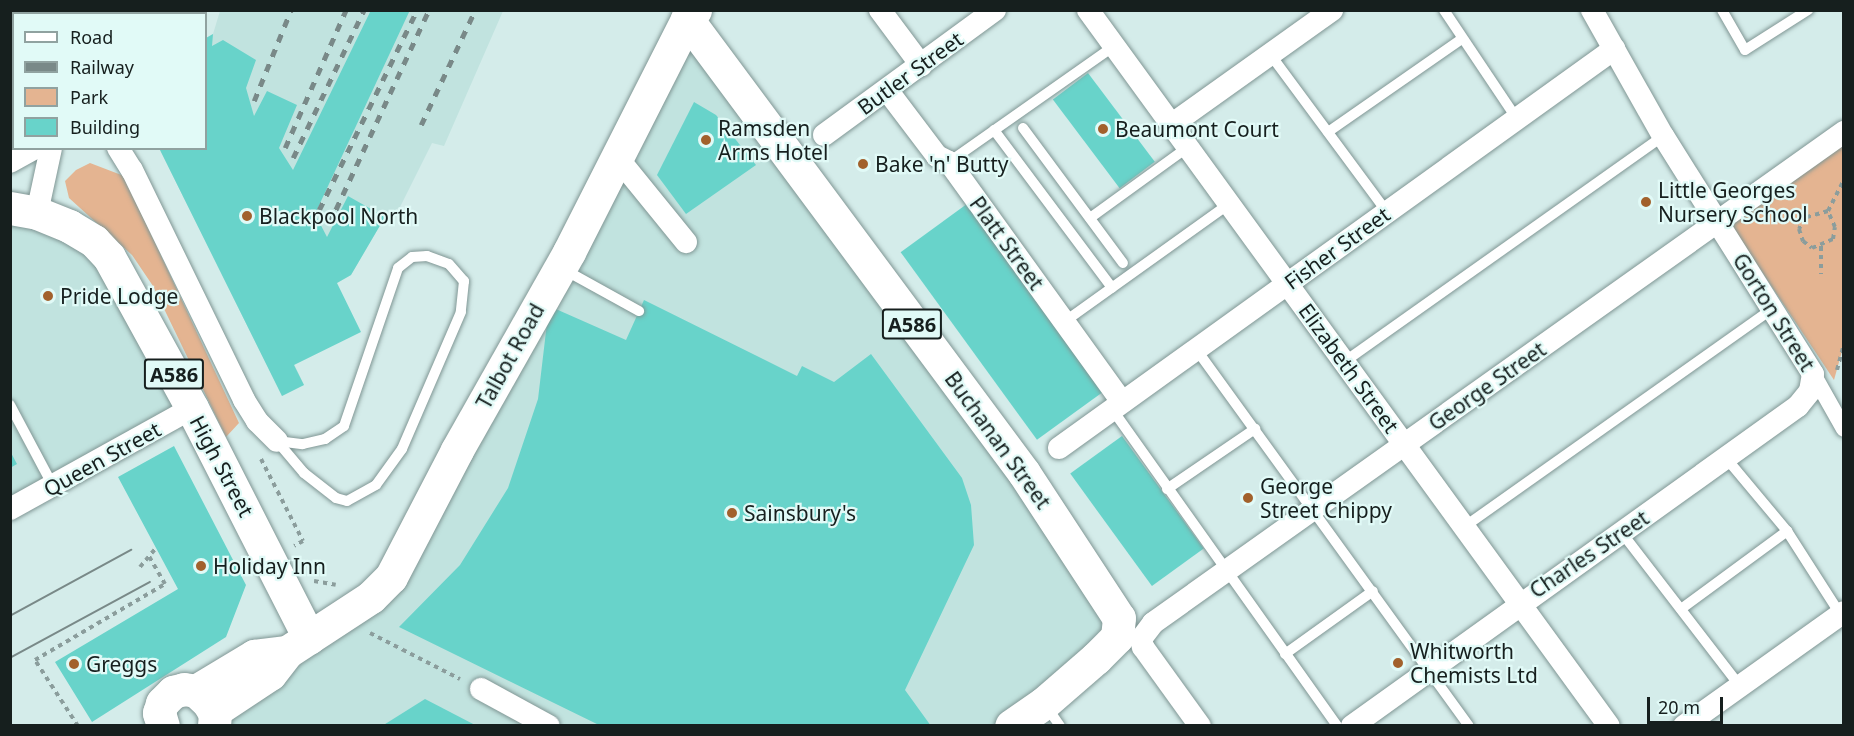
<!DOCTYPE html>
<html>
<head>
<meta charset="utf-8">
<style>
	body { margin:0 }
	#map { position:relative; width:1854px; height:736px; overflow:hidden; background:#d4ecea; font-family:"Noto Sans",sans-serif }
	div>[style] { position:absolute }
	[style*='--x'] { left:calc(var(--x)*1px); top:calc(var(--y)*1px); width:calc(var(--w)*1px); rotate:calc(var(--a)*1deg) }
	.built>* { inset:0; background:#c1e3df }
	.green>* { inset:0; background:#e4b491 }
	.building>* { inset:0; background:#68d3ca; transform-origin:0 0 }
	.path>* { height:4px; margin-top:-2px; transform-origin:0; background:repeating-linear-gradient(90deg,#8b9d9c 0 4.5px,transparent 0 9px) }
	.roads { filter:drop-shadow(0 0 2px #809694) drop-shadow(0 0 2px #809694) }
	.service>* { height:10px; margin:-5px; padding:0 5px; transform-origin:5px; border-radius:5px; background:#fff }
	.pedestrian>* { height:16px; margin:-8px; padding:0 8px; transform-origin:8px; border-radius:8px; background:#fff }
	.minor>* { height:22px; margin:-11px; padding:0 11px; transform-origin:11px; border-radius:11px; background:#fff }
	.primary>* { height:33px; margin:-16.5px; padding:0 16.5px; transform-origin:16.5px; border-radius:16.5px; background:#fff }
	.tram>* { height:1.5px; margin:-0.75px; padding:0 0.75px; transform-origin:0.75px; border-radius:0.75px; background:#798988 }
	.rail>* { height:4.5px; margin-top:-2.25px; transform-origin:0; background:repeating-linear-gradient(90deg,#798988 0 8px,transparent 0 16px) }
	.dots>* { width:16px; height:16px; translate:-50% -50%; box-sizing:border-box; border:3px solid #e1faf7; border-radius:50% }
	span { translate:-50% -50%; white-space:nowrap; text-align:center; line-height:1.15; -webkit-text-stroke:4.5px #e1faf7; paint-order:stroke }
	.shield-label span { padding:2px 4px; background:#e1faf7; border:2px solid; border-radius:4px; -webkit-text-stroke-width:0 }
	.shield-label { font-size:20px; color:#161f1e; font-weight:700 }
	.street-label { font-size:21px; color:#161f1e }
	.poi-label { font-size:21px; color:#161f1e }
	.left { translate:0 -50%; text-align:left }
	.frame { position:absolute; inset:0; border:12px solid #161f1e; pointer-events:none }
	.legend { position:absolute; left:12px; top:12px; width:195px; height:138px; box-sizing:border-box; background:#e1faf7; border:2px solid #90a2a0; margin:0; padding:8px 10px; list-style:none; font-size:18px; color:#161f1e }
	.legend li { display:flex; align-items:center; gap:12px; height:30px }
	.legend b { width:30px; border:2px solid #90a2a0 }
	.scale { position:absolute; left:1647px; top:697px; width:76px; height:27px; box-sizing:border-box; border:3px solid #161f1e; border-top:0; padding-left:8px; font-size:18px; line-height:21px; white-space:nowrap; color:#161f1e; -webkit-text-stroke:4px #e1faf7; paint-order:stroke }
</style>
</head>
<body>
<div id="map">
	<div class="built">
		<i style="clip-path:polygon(220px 11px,503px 11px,444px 146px,432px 143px,400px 207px,385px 217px,351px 275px,337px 283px,294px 364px,304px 385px,282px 396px,160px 150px,206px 148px,206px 38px,213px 34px)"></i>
		<i style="clip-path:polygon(687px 19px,1119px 618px,1011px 725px,227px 726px,248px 699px,371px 597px)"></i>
		<i style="clip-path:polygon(13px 102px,14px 148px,10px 164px,10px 104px)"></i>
		<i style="clip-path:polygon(11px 208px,69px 226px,192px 408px,11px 509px)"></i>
	</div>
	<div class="green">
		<i style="clip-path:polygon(1843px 145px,1844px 344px,1834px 380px,1730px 224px)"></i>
		<i style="clip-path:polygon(90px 163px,124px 176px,239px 423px,226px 437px,153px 286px,132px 255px,69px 198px,65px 181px,76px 170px)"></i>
	</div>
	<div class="building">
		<i style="clip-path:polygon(371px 10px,410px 10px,315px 214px,327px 237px,348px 196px,385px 217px,351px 275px,337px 283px,361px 332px,294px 365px,304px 385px,282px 396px,160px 150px,206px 148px,206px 38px,213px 34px,212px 46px,223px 40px,256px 60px,246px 88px,254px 116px,267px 91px,297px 105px,279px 148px,293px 170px)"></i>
		<i style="left:1088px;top:73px;width:111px;height:44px;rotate:53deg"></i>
		<i style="clip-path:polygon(694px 102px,716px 115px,756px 165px,686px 214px,657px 175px)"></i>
		<i style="left:971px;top:201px;width:232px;height:87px;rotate:54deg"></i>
		<i style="clip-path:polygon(644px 300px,797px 376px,802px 366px,834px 382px,871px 354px,962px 478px,971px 505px,974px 545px,905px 690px,931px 726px,601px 726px,399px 627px,460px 565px,508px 488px,538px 399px,549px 306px,626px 340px)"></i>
		<i style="left:1122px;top:436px;width:139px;height:64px;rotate:54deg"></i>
		<i style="clip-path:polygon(174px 446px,246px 585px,226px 637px,92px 722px,55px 662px,178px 589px,118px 477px)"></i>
		<i style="clip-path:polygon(10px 451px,17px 464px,10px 468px)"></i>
		<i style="clip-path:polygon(425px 699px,477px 726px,382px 726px)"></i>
	</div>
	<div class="path">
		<i style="--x:1828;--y:211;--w:25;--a:164"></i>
		<i style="--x:1804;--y:218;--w:12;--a:114"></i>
		<i style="--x:1799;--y:229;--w:13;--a:72"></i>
		<i style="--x:1803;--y:241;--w:11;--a:38"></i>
		<i style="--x:1812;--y:248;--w:23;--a:-23"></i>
		<i style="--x:1833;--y:239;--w:12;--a:-81"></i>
		<i style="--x:1835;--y:227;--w:17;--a:-114"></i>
		<i style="--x:1828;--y:211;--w:35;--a:-63"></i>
		<i style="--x:1821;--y:246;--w:28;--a:90"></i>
		<i style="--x:1837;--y:370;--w:27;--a:-75"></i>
		<i style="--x:261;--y:459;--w:92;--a:62.9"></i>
		<i style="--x:303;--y:541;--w:10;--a:151"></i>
		<i style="--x:140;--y:567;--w:25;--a:-50"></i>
		<i style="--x:314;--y:581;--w:22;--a:10"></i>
		<i style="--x:370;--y:633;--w:101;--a:27.1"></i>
		<i style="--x:78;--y:726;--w:79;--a:-123.1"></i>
		<i style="--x:35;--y:660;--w:151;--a:-30.3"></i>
		<i style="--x:165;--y:584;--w:32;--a:-120"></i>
	</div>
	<div class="roads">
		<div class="service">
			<i style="--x:1444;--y:10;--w:131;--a:56.2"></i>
			<i style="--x:1722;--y:10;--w:46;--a:60.1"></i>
			<i style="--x:1745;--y:50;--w:75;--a:-32.4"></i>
			<i style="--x:1270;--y:54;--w:197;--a:53.5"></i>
			<i style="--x:1023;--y:128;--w:168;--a:53.5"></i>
			<i style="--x:994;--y:130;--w:197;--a:53.2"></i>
			<i style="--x:1328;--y:132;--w:163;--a:-34.8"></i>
			<i style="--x:949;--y:162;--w:202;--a:-35.1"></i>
			<i style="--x:1090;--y:218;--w:121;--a:-35.9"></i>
			<i style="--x:427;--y:256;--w:23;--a:20"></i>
			<i style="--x:449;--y:264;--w:23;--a:49"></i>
			<i style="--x:464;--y:281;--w:31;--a:96"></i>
			<i style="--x:461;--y:312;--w:149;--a:113.3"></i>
			<i style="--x:402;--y:449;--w:44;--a:125.8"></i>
			<i style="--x:376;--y:485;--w:33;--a:151"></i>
			<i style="--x:347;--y:501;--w:11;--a:-165"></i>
			<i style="--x:336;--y:498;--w:41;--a:-142"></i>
			<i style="--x:304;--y:473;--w:42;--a:-130.2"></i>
			<i style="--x:277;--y:441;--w:26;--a:7"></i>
			<i style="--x:303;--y:444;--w:23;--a:-13"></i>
			<i style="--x:325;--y:439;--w:23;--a:-34"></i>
			<i style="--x:344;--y:426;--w:167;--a:-71.1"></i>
			<i style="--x:398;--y:268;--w:18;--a:-38"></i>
			<i style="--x:412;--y:257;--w:15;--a:-4"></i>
			<i style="--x:563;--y:269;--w:87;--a:28.9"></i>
			<i style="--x:1064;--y:322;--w:203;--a:-35.6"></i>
			<i style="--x:1196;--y:349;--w:465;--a:54.1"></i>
			<i style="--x:1344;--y:362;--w:391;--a:-35.3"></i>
			<i style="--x:10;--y:405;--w:92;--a:62"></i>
			<i style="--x:1112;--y:409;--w:389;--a:54.6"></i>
			<i style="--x:1726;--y:458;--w:95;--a:50.1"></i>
			<i style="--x:1787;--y:531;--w:98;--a:57.4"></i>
			<i style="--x:1167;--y:489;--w:107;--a:-34.3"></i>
			<i style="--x:1464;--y:527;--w:376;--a:-35.3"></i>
			<i style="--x:1622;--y:533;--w:193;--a:52.4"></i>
			<i style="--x:1681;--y:609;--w:132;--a:-36.3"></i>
			<i style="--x:1285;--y:654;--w:108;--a:-35.6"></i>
			<i style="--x:1046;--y:706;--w:24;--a:55"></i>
		</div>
		<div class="pedestrian">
			<i style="--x:1813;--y:374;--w:63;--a:60.6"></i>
		</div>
		<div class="minor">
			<i style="--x:880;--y:10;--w:69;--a:53.3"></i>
			<i style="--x:1088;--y:10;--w:885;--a:53.96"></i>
			<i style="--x:10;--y:81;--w:6;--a:51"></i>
			<i style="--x:887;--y:90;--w:83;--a:52.9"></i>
			<i style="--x:937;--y:156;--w:13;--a:27"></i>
			<i style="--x:949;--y:162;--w:296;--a:54.2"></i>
			<i style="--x:1171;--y:125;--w:198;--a:-35.5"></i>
			<i style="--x:824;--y:135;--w:212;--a:-36.2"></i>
			<i style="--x:118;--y:148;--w:26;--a:58"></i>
			<i style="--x:132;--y:170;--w:256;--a:64"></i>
			<i style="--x:244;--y:400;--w:25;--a:58"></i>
			<i style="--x:257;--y:421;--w:28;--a:45"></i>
			<i style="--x:616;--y:156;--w:111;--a:50.9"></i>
			<i style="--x:10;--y:162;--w:29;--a:-29"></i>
			<i style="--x:37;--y:213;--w:66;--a:-77.8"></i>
			<i style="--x:1059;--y:448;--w:684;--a:-35.71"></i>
			<i style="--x:10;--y:509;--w:208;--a:-29"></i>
			<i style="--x:1143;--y:647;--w:8;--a:-104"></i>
			<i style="--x:1141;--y:639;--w:20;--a:-53"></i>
			<i style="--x:1153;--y:623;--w:848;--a:-35.4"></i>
			<i style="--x:1143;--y:647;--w:97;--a:54.2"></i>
			<i style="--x:481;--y:689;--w:77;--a:28.6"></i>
			<i style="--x:1352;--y:726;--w:549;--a:-35.66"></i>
			<i style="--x:1798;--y:406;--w:19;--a:-51"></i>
			<i style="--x:1810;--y:391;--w:17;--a:-80"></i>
			<i style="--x:1813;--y:374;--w:281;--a:-122.2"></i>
			<i style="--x:1663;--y:136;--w:145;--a:-119.4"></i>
			<i style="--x:1684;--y:726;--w:196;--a:-35.5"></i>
		</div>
		<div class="primary">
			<i style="--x:687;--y:19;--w:565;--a:53.41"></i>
			<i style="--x:1024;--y:473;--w:173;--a:56.8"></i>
			<i style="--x:1119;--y:618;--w:19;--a:96"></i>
			<i style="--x:1117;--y:637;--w:30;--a:135"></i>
			<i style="--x:1096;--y:658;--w:69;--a:139.1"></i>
			<i style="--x:1044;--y:703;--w:40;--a:145.1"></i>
			<i style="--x:10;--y:208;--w:27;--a:10"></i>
			<i style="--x:37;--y:213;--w:35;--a:22"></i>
			<i style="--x:69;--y:226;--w:29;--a:31"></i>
			<i style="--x:94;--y:241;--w:22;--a:47"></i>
			<i style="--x:109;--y:257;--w:172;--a:61.2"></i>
			<i style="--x:192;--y:408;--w:258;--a:63"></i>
			<i style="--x:196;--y:691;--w:68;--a:-31.1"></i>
			<i style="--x:254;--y:656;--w:33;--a:-7"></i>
			<i style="--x:214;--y:711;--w:67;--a:-33.5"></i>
			<i style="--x:270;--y:674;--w:28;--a:-52"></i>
			<i style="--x:287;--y:652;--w:100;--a:-33.2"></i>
			<i style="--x:371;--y:597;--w:28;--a:-45"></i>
			<i style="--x:391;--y:577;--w:143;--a:-62.5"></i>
			<i style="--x:457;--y:450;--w:227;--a:-60.5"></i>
			<i style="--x:569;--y:252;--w:261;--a:-63.1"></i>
			<i style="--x:687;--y:19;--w:12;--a:-48"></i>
			<i style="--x:163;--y:726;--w:14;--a:-107"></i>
			<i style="--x:159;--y:713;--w:10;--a:-73"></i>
			<i style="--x:162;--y:703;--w:16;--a:-45"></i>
			<i style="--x:173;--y:692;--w:11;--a:-15"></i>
			<i style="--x:184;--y:689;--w:12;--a:9"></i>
			<i style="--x:196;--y:691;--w:16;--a:43"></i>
			<i style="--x:208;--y:702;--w:14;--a:60"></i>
			<i style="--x:215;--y:714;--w:12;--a:95"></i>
		</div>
	</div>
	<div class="tram">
		<i style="--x:10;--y:616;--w:138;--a:-28.6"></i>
		<i style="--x:10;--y:658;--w:159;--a:-28.5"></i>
	</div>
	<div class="rail">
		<i style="--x:254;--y:101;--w:98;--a:-67.9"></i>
		<i style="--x:421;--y:125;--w:127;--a:-64.8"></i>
		<i style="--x:285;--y:148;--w:151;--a:-66.2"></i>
		<i style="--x:293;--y:158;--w:164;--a:-64.4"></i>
		<i style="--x:319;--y:210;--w:223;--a:-63.9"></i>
		<i style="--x:329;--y:224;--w:236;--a:-65"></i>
	</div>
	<div class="dots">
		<i style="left:1103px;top:129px;background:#a2612c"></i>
		<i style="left:706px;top:140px;background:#a2612c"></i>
		<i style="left:863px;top:164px;background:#a2612c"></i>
		<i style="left:1646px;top:202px;background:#a2612c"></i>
		<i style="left:247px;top:216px;background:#a2612c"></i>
		<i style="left:48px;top:296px;background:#a2612c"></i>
		<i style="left:1248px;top:498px;background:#a2612c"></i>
		<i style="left:732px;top:513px;background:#a2612c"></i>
		<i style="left:201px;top:566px;background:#a2612c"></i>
		<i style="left:1398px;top:663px;background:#a2612c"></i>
		<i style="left:74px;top:664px;background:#a2612c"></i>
	</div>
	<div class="shield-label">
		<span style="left:912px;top:324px">A586</span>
		<span style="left:174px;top:374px">A586</span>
	</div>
	<div class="street-label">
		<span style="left:910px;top:73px;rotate:-36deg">Butler Street</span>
		<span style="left:1007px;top:243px;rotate:54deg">Platt Street</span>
		<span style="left:1337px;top:248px;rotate:-36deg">Fisher Street</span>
		<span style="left:1774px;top:312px;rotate:58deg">Gorton Street</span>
		<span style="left:510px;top:356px;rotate:-61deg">Talbot Road</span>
		<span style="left:1349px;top:368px;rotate:54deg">Elizabeth Street</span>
		<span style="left:1487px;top:386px;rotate:-35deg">George Street</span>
		<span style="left:998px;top:440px;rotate:54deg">Buchanan Street</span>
		<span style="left:102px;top:459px;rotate:-29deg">Queen Street</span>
		<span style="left:222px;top:466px;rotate:62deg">High Street</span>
		<span style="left:1589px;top:554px;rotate:-34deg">Charles Street</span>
	</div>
	<div class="poi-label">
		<span class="left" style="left:718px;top:140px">Ramsden<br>Arms Hotel</span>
		<span class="left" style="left:1115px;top:129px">Beaumont Court</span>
		<span class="left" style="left:875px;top:164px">Bake 'n' Butty</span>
		<span class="left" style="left:1658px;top:202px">Little Georges<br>Nursery School</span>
		<span class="left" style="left:259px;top:216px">Blackpool North</span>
		<span class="left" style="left:60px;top:296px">Pride Lodge</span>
		<span class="left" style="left:1260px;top:498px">George<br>Street Chippy</span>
		<span class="left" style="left:744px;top:513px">Sainsbury's</span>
		<span class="left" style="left:213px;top:566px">Holiday Inn</span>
		<span class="left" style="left:1410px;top:663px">Whitworth<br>Chemists Ltd</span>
		<span class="left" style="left:86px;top:664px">Greggs</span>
	</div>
	<div class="frame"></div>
	<ul class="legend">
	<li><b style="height:8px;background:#fff"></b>Road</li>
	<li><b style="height:8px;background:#798988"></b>Railway</li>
	<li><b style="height:16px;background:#e4b491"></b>Park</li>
	<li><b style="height:16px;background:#68d3ca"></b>Building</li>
	</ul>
	<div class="scale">20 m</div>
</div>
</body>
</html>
